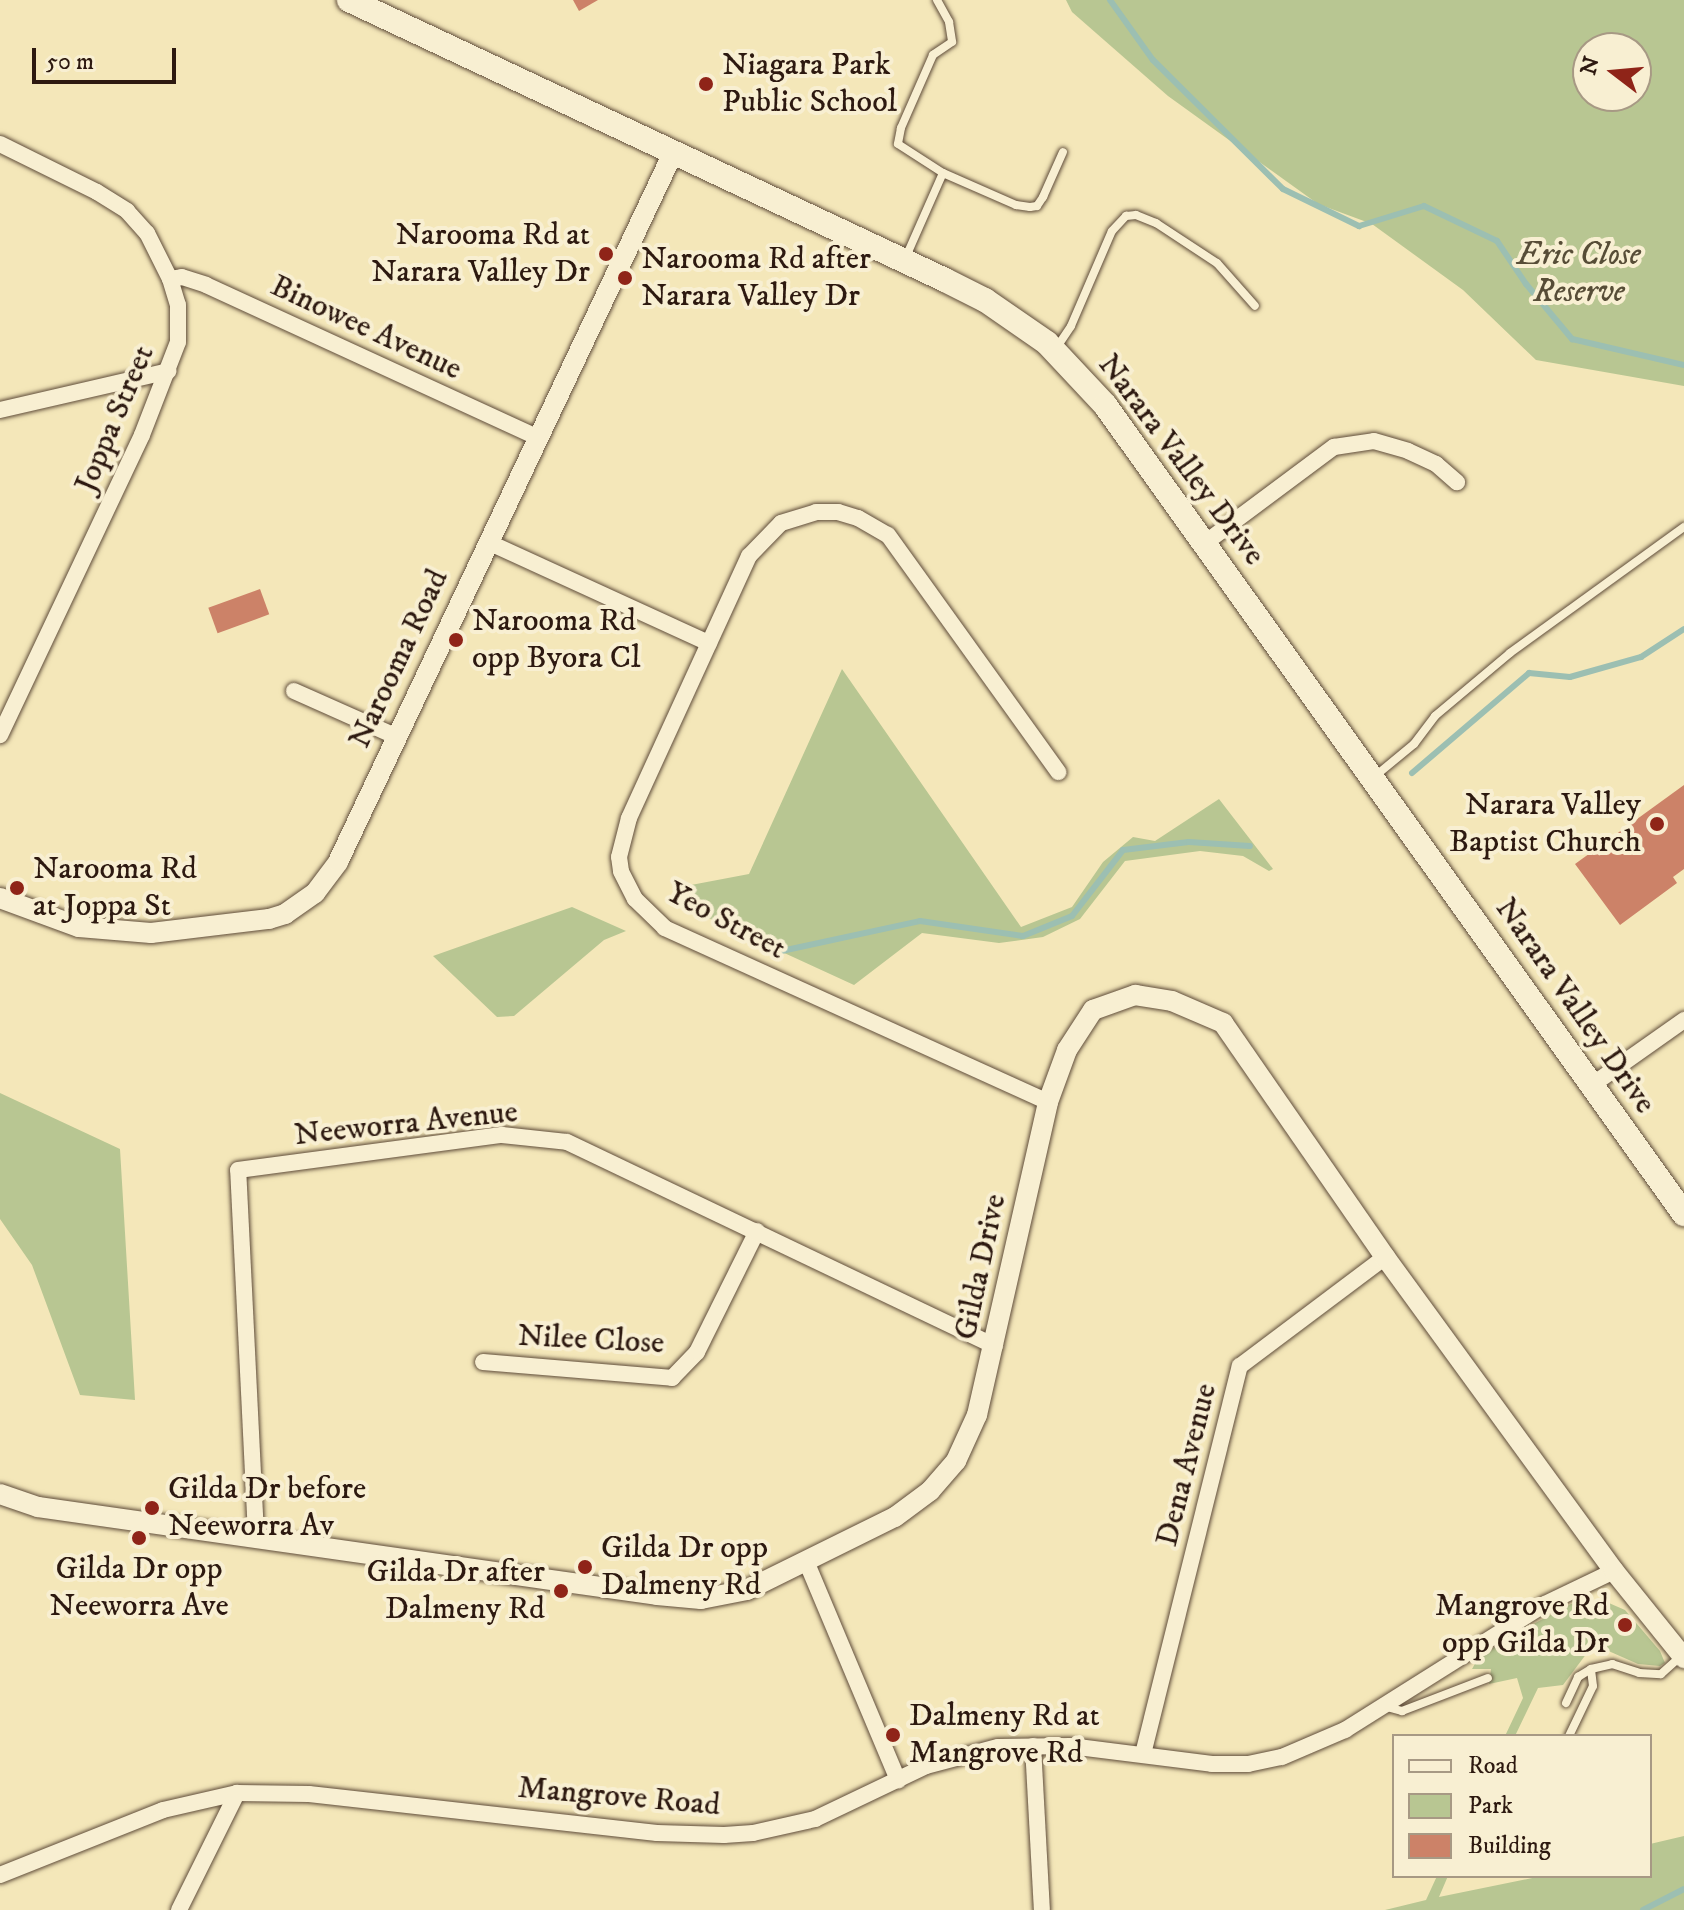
<!DOCTYPE html>
<html>
<head>
<meta charset="utf-8">
<style>
	body { margin:0 }
	#map { position:relative; width:1684px; height:1910px; overflow:hidden; background:#f4e7b9; font-family:"IM FELL DW Pica",serif }
	div>[style] { position:absolute }
	[style*='--x'] { left:calc(var(--x)*1px); top:calc(var(--y)*1px); width:calc(var(--w)*1px); rotate:calc(var(--a)*1deg) }
	.green>* { inset:0; background:#b8c692 }
	.stream>* { height:6px; margin:-3px; padding:0 3px; transform-origin:3px; border-radius:3px; background:#9cbfb2 }
	.building>* { inset:0; background:#cc8268; transform-origin:0 0 }
	.roads { filter:drop-shadow(0 0 2px #5f4c3a) drop-shadow(0 0 2px #5f4c3a) }
	.service>* { height:8px; margin:-4px; padding:0 4px; transform-origin:4px; border-radius:4px; background:#f8efd2 }
	.minor>* { height:16px; margin:-8px; padding:0 8px; transform-origin:8px; border-radius:8px; background:#f8efd2 }
	.tertiary>* { height:20px; margin:-10px; padding:0 10px; transform-origin:10px; border-radius:10px; background:#f8efd2 }
	.secondary>* { height:24px; margin:-12px; padding:0 12px; transform-origin:12px; border-radius:12px; background:#f8efd2 }
	.dots>* { width:22px; height:22px; translate:-50% -50%; box-sizing:border-box; border:4px solid #f8efd2; border-radius:50% }
	span { translate:-50% -50%; white-space:nowrap; text-align:center; line-height:1.15; -webkit-text-stroke:8px #f8efd2; paint-order:stroke }
	.poi-label { font-size:32px; color:#2d1910 }
	.left { translate:0 -50%; text-align:left }
	.right { translate:-100% -50%; text-align:right }
	.park-label { font-size:32px; color:#574d37; font-style:italic }
	.street-label { font-size:32px; color:#2d1910 }
	.legend { position:absolute; left:1392px; top:1734px; width:260px; height:144px; box-sizing:border-box; background:#f8efd2; border:2px solid #a79984; margin:0; padding:10px 14px; list-style:none; font-size:24px; color:#2d1910 }
	.legend li { display:flex; align-items:center; gap:16px; height:40px }
	.legend b { width:40px; border:2px solid #a79984 }
	.north { position:absolute; left:1572px; top:32px; width:80px; height:80px; box-sizing:border-box; background:#f8efd2; border:2px solid #a79984; border-radius:50%; rotate:286deg; font-size:22px; font-weight:700; line-height:32px; text-align:center; color:#2d1910 }
	.north::after { content:''; display:block; margin:auto; width:28px; height:36px; background:#8f2418; clip-path:polygon(50% 0,100% 100%,50% 72%,0 100%) }
	.scale { position:absolute; left:32px; top:48px; width:144px; height:36px; box-sizing:border-box; border:4px solid #2d1910; border-top:0; padding-left:10px; font-size:24px; line-height:28px; white-space:nowrap; color:#2d1910; -webkit-text-stroke:6px #f8efd2; paint-order:stroke }
</style>
</head>
<body>
<div id="map">
	<div class="green">
		<i style="clip-path:polygon(evenodd,1066px 0,1684px 0,1684px 386px,1536px 360px,1463px 290px,1372px 224px,1318px 204px,1168px 96px,1072px 12px,1066px 0,1588px 48px,1636px 48px,1636px 96px,1588px 96px,1588px 48px)"></i>
		<i style="clip-path:polygon(842px 669px,1021px 927px,1072px 907px,1103px 862px,1133px 837px,1155px 841px,1219px 799px,1273px 869px,1269px 871px,1243px 856px,1200px 851px,1125px 861px,1080px 919px,1043px 937px,999px 943px,922px 933px,854px 985px,695px 912px,691px 885px,749px 874px)"></i>
		<i style="clip-path:polygon(572px 907px,626px 931px,604px 940px,514px 1016px,497px 1017px,433px 956px)"></i>
		<i style="clip-path:polygon(0 1093px,120px 1149px,135px 1400px,80px 1395px,32px 1265px,0 1219px)"></i>
		<i style="clip-path:polygon(1602px 1600px,1625px 1610px,1660px 1651px,1665px 1663px,1660px 1666px,1638px 1664px,1604px 1649px,1590px 1649px,1563px 1685px,1538px 1688px,1515px 1736px,1505px 1736px,1523px 1698px,1517px 1678px,1489px 1684px,1491px 1669px,1472px 1669px,1477px 1660px,1505px 1639px,1571px 1604px)"></i>
		<i style="clip-path:polygon(1684px 1836px,1684px 1910px,1385px 1910px,1426px 1900px,1437px 1876px,1448px 1876px,1439px 1897px,1542px 1876px,1650px 1876px,1650px 1844px)"></i>
	</div>
	<div class="stream">
		<i style="--x:1110;--y:0;--w:74;--a:54.4"></i>
		<i style="--x:1153;--y:60;--w:183;--a:44.8"></i>
		<i style="--x:1283;--y:189;--w:85;--a:26"></i>
		<i style="--x:1359;--y:226;--w:68;--a:-17.1"></i>
		<i style="--x:1424;--y:206;--w:81;--a:25.6"></i>
		<i style="--x:1497;--y:241;--w:52;--a:56"></i>
		<i style="--x:1526;--y:284;--w:72;--a:50.1"></i>
		<i style="--x:1572;--y:339;--w:115;--a:13.1"></i>
		<i style="--x:1412;--y:773;--w:154;--a:-40.5"></i>
		<i style="--x:1529;--y:673;--w:41;--a:5.6"></i>
		<i style="--x:1570;--y:677;--w:74;--a:-15.7"></i>
		<i style="--x:1641;--y:657;--w:51;--a:-33.1"></i>
		<i style="--x:777;--y:952;--w:146;--a:-12.2"></i>
		<i style="--x:920;--y:921;--w:104;--a:8.3"></i>
		<i style="--x:1023;--y:936;--w:53;--a:-22.2"></i>
		<i style="--x:1072;--y:916;--w:83;--a:-52.3"></i>
		<i style="--x:1123;--y:850;--w:66;--a:-6.9"></i>
		<i style="--x:1189;--y:842;--w:61;--a:3.8"></i>
		<i style="--x:1643;--y:1910;--w:46;--a:-27.1"></i>
	</div>
	<div class="building">
		<i style="clip-path:polygon(573px 0,598px 0,579px 11px)"></i>
		<i style="left:260px;top:589px;width:27px;height:55px;rotate:70deg"></i>
		<i style="clip-path:polygon(1684px 785px,1684px 869px,1673px 877px,1677px 883px,1620px 925px,1575px 864px)"></i>
	</div>
	<div class="roads">
		<div class="service">
			<i style="--x:937;--y:0;--w:25;--a:61"></i>
			<i style="--x:949;--y:22;--w:20;--a:81"></i>
			<i style="--x:952;--y:42;--w:23;--a:146"></i>
			<i style="--x:933;--y:55;--w:80;--a:113.7"></i>
			<i style="--x:901;--y:128;--w:16;--a:101"></i>
			<i style="--x:898;--y:144;--w:54;--a:32.8"></i>
			<i style="--x:943;--y:173;--w:80;--a:23.7"></i>
			<i style="--x:1016;--y:205;--w:14;--a:8"></i>
			<i style="--x:1030;--y:207;--w:7;--a:-8"></i>
			<i style="--x:1037;--y:206;--w:11;--a:-56"></i>
			<i style="--x:1043;--y:197;--w:49;--a:-66"></i>
			<i style="--x:905;--y:259;--w:94;--a:-66.2"></i>
			<i style="--x:1057;--y:347;--w:25;--a:-56"></i>
			<i style="--x:1071;--y:326;--w:103;--a:-66.7"></i>
			<i style="--x:1112;--y:231;--w:21;--a:-47"></i>
			<i style="--x:1126;--y:216;--w:10;--a:-6"></i>
			<i style="--x:1136;--y:215;--w:22;--a:22"></i>
			<i style="--x:1156;--y:223;--w:73;--a:33.3"></i>
			<i style="--x:1217;--y:263;--w:57;--a:48.5"></i>
			<i style="--x:1374;--y:777;--w:52;--a:-39.5"></i>
			<i style="--x:1414;--y:744;--w:35;--a:-53"></i>
			<i style="--x:1435;--y:716;--w:98;--a:-40"></i>
			<i style="--x:1510;--y:653;--w:215;--a:-35.9"></i>
			<i style="--x:1566;--y:1703;--w:29;--a:-65"></i>
			<i style="--x:1578;--y:1677;--w:15;--a:-32"></i>
			<i style="--x:1591;--y:1669;--w:22;--a:-13"></i>
			<i style="--x:1612;--y:1664;--w:28;--a:18"></i>
			<i style="--x:1639;--y:1673;--w:22;--a:3"></i>
			<i style="--x:1661;--y:1674;--w:27;--a:-42"></i>
			<i style="--x:1383;--y:1706;--w:20;--a:15"></i>
			<i style="--x:1402;--y:1711;--w:92;--a:-21"></i>
			<i style="--x:1569;--y:1736;--w:55;--a:-64.4"></i>
			<i style="--x:1593;--y:1686;--w:17;--a:-97"></i>
		</div>
		<div class="minor">
			<i style="--x:0;--y:144;--w:108;--a:26.3"></i>
			<i style="--x:97;--y:192;--w:36;--a:32"></i>
			<i style="--x:127;--y:211;--w:30;--a:48"></i>
			<i style="--x:147;--y:233;--w:51;--a:63.4"></i>
			<i style="--x:170;--y:279;--w:27;--a:73"></i>
			<i style="--x:178;--y:305;--w:37;--a:90"></i>
			<i style="--x:178;--y:342;--w:100;--a:111.2"></i>
			<i style="--x:142;--y:435;--w:332;--a:115.3"></i>
			<i style="--x:170;--y:279;--w:12;--a:-9"></i>
			<i style="--x:182;--y:277;--w:25;--a:18"></i>
			<i style="--x:206;--y:285;--w:364;--a:24.7"></i>
			<i style="--x:0;--y:410;--w:173;--a:-13"></i>
			<i style="--x:488;--y:542;--w:243;--a:24.6"></i>
			<i style="--x:1205;--y:543;--w:161;--a:-36.7"></i>
			<i style="--x:1334;--y:447;--w:40;--a:-8.5"></i>
			<i style="--x:1374;--y:441;--w:35;--a:16"></i>
			<i style="--x:1408;--y:451;--w:31;--a:25"></i>
			<i style="--x:1436;--y:464;--w:28;--a:41"></i>
			<i style="--x:294;--y:691;--w:111;--a:24"></i>
			<i style="--x:1592;--y:1085;--w:113;--a:-35.2"></i>
			<i style="--x:1048;--y:1102;--w:421;--a:-155.6"></i>
			<i style="--x:665;--y:928;--w:42;--a:-136"></i>
			<i style="--x:635;--y:899;--w:31;--a:-117"></i>
			<i style="--x:621;--y:871;--w:14;--a:-98"></i>
			<i style="--x:619;--y:857;--w:40;--a:-75.6"></i>
			<i style="--x:629;--y:818;--w:288;--a:-65.4"></i>
			<i style="--x:749;--y:556;--w:46;--a:-45.9"></i>
			<i style="--x:781;--y:523;--w:37;--a:-17"></i>
			<i style="--x:816;--y:512;--w:22;--a:0"></i>
			<i style="--x:838;--y:512;--w:21;--a:17"></i>
			<i style="--x:858;--y:518;--w:34;--a:30"></i>
			<i style="--x:888;--y:535;--w:292;--a:54.3"></i>
			<i style="--x:483;--y:1362;--w:190;--a:4.8"></i>
			<i style="--x:672;--y:1378;--w:36;--a:-46"></i>
			<i style="--x:697;--y:1352;--w:135;--a:-63.6"></i>
			<i style="--x:256;--y:1535;--w:365;--a:-92.8"></i>
			<i style="--x:238;--y:1170;--w:266;--a:-7.6"></i>
			<i style="--x:502;--y:1135;--w:65;--a:6.1"></i>
			<i style="--x:567;--y:1142;--w:474;--a:25.5"></i>
			<i style="--x:806;--y:1561;--w:238;--a:67.2"></i>
			<i style="--x:1033;--y:1746;--w:164;--a:86.9"></i>
			<i style="--x:1143;--y:1754;--w:400;--a:-76"></i>
			<i style="--x:1240;--y:1366;--w:181;--a:-36.9"></i>
			<i style="--x:0;--y:1875;--w:175;--a:-21.7"></i>
			<i style="--x:163;--y:1810;--w:76;--a:-12.9"></i>
			<i style="--x:237;--y:1793;--w:72;--a:0.8"></i>
			<i style="--x:309;--y:1794;--w:350;--a:6.4"></i>
			<i style="--x:657;--y:1833;--w:67;--a:1.7"></i>
			<i style="--x:724;--y:1835;--w:29;--a:-4"></i>
			<i style="--x:753;--y:1833;--w:64;--a:-12.7"></i>
			<i style="--x:815;--y:1819;--w:123;--a:-25.5"></i>
			<i style="--x:926;--y:1766;--w:74;--a:-14.8"></i>
			<i style="--x:998;--y:1747;--w:72;--a:-0.8"></i>
			<i style="--x:1070;--y:1746;--w:143;--a:7.2"></i>
			<i style="--x:1212;--y:1764;--w:36;--a:0"></i>
			<i style="--x:1248;--y:1764;--w:35;--a:-12"></i>
			<i style="--x:1282;--y:1757;--w:69;--a:-23.2"></i>
			<i style="--x:1345;--y:1730;--w:236;--a:-32.2"></i>
			<i style="--x:1545;--y:1604;--w:76;--a:-25.6"></i>
			<i style="--x:179;--y:1910;--w:131;--a:-63.6"></i>
		</div>
		<div class="tertiary">
			<i style="--x:0;--y:898;--w:84;--a:20.2"></i>
			<i style="--x:79;--y:927;--w:72;--a:4.8"></i>
			<i style="--x:151;--y:933;--w:119;--a:-6.8"></i>
			<i style="--x:269;--y:919;--w:17;--a:-17"></i>
			<i style="--x:285;--y:914;--w:37;--a:-35"></i>
			<i style="--x:315;--y:893;--w:39;--a:-53"></i>
			<i style="--x:338;--y:862;--w:786;--a:-64.71"></i>
			<i style="--x:0;--y:1494;--w:40;--a:18.9"></i>
			<i style="--x:38;--y:1507;--w:625;--a:8.09"></i>
			<i style="--x:657;--y:1595;--w:44;--a:5.2"></i>
			<i style="--x:701;--y:1599;--w:47;--a:-11.1"></i>
			<i style="--x:747;--y:1590;--w:165;--a:-26.3"></i>
			<i style="--x:895;--y:1517;--w:44;--a:-36.6"></i>
			<i style="--x:930;--y:1491;--w:40;--a:-49"></i>
			<i style="--x:956;--y:1461;--w:51;--a:-65.5"></i>
			<i style="--x:977;--y:1415;--w:321;--a:-77.2"></i>
			<i style="--x:1048;--y:1102;--w:55;--a:-69.9"></i>
			<i style="--x:1067;--y:1050;--w:48;--a:-57"></i>
			<i style="--x:1093;--y:1010;--w:45;--a:-19.7"></i>
			<i style="--x:1135;--y:995;--w:37;--a:9"></i>
			<i style="--x:1172;--y:1001;--w:56;--a:23.3"></i>
			<i style="--x:1223;--y:1023;--w:285;--a:55.3"></i>
			<i style="--x:1385;--y:1257;--w:389;--a:53.9"></i>
			<i style="--x:1614;--y:1571;--w:112;--a:51.2"></i>
		</div>
		<div class="secondary">
			<i style="--x:349;--y:0;--w:658;--a:25.16"></i>
			<i style="--x:945;--y:280;--w:45;--a:26.6"></i>
			<i style="--x:985;--y:300;--w:75;--a:34.7"></i>
			<i style="--x:1047;--y:343;--w:85;--a:46.9"></i>
			<i style="--x:1105;--y:405;--w:995;--a:54.41"></i>
		</div>
	</div>
	<div class="dots">
		<i style="left:706px;top:84px;background:#8f2418"></i>
		<i style="left:606px;top:254px;background:#8f2418"></i>
		<i style="left:625px;top:278px;background:#8f2418"></i>
		<i style="left:456px;top:640px;background:#8f2418"></i>
		<i style="left:1657px;top:824px;background:#8f2418"></i>
		<i style="left:17px;top:888px;background:#8f2418"></i>
		<i style="left:152px;top:1508px;background:#8f2418"></i>
		<i style="left:139px;top:1538px;background:#8f2418"></i>
		<i style="left:585px;top:1567px;background:#8f2418"></i>
		<i style="left:561px;top:1591px;background:#8f2418"></i>
		<i style="left:1625px;top:1625px;background:#8f2418"></i>
		<i style="left:893px;top:1735px;background:#8f2418"></i>
	</div>
	<div class="poi-label">
		<span class="left" style="left:722px;top:84px">Niagara Park<br>Public School</span>
		<span class="right" style="left:590px;top:254px">Narooma Rd at<br>Narara Valley Dr</span>
		<span class="left" style="left:641px;top:278px">Narooma Rd after<br>Narara Valley Dr</span>
		<span class="left" style="left:472px;top:640px">Narooma Rd<br>opp Byora Cl</span>
		<span class="right" style="left:1641px;top:824px">Narara Valley<br>Baptist Church</span>
		<span class="left" style="left:33px;top:888px">Narooma Rd<br>at Joppa St</span>
		<span class="left" style="left:168px;top:1508px">Gilda Dr before<br>Neeworra Av</span>
		<span class="left" style="left:601px;top:1567px">Gilda Dr opp<br>Dalmeny Rd</span>
		<span style="left:139px;top:1588px">Gilda Dr opp<br>Neeworra Ave</span>
		<span class="right" style="left:545px;top:1591px">Gilda Dr after<br>Dalmeny Rd</span>
		<span class="right" style="left:1609px;top:1625px">Mangrove Rd<br>opp Gilda Dr</span>
		<span class="left" style="left:909px;top:1735px">Dalmeny Rd at<br>Mangrove Rd</span>
	</div>
	<div class="park-label">
		<span style="left:1579px;top:274px">Eric Close<br>Reserve</span>
	</div>
	<div class="street-label">
		<span style="left:366px;top:328px;rotate:25deg">Binowee Avenue</span>
		<span style="left:115px;top:419px;rotate:-67deg">Joppa Street</span>
		<span style="left:1181px;top:460px;rotate:53deg">Narara Valley Drive</span>
		<span style="left:399px;top:659px;rotate:-65deg">Narooma Road</span>
		<span style="left:726px;top:921px;rotate:28deg">Yeo Street</span>
		<span style="left:1575px;top:1006px;rotate:55deg">Narara Valley Drive</span>
		<span style="left:406px;top:1124px;rotate:-6deg">Neeworra Avenue</span>
		<span style="left:981px;top:1267px;rotate:-78deg">Gilda Drive</span>
		<span style="left:591px;top:1340px;rotate:3deg">Nilee Close</span>
		<span style="left:1187px;top:1465px;rotate:-76deg">Dena Avenue</span>
		<span style="left:619px;top:1797px;rotate:5deg">Mangrove Road</span>
	</div>
	<ul class="legend">
	<li><b style="height:10px;background:#f8efd2"></b>Road</li>
	<li><b style="height:22px;background:#b8c692"></b>Park</li>
	<li><b style="height:22px;background:#cc8268"></b>Building</li>
	</ul>
	<div class="north">N</div>
	<div class="scale">50 m</div>
</div>
</body>
</html>
